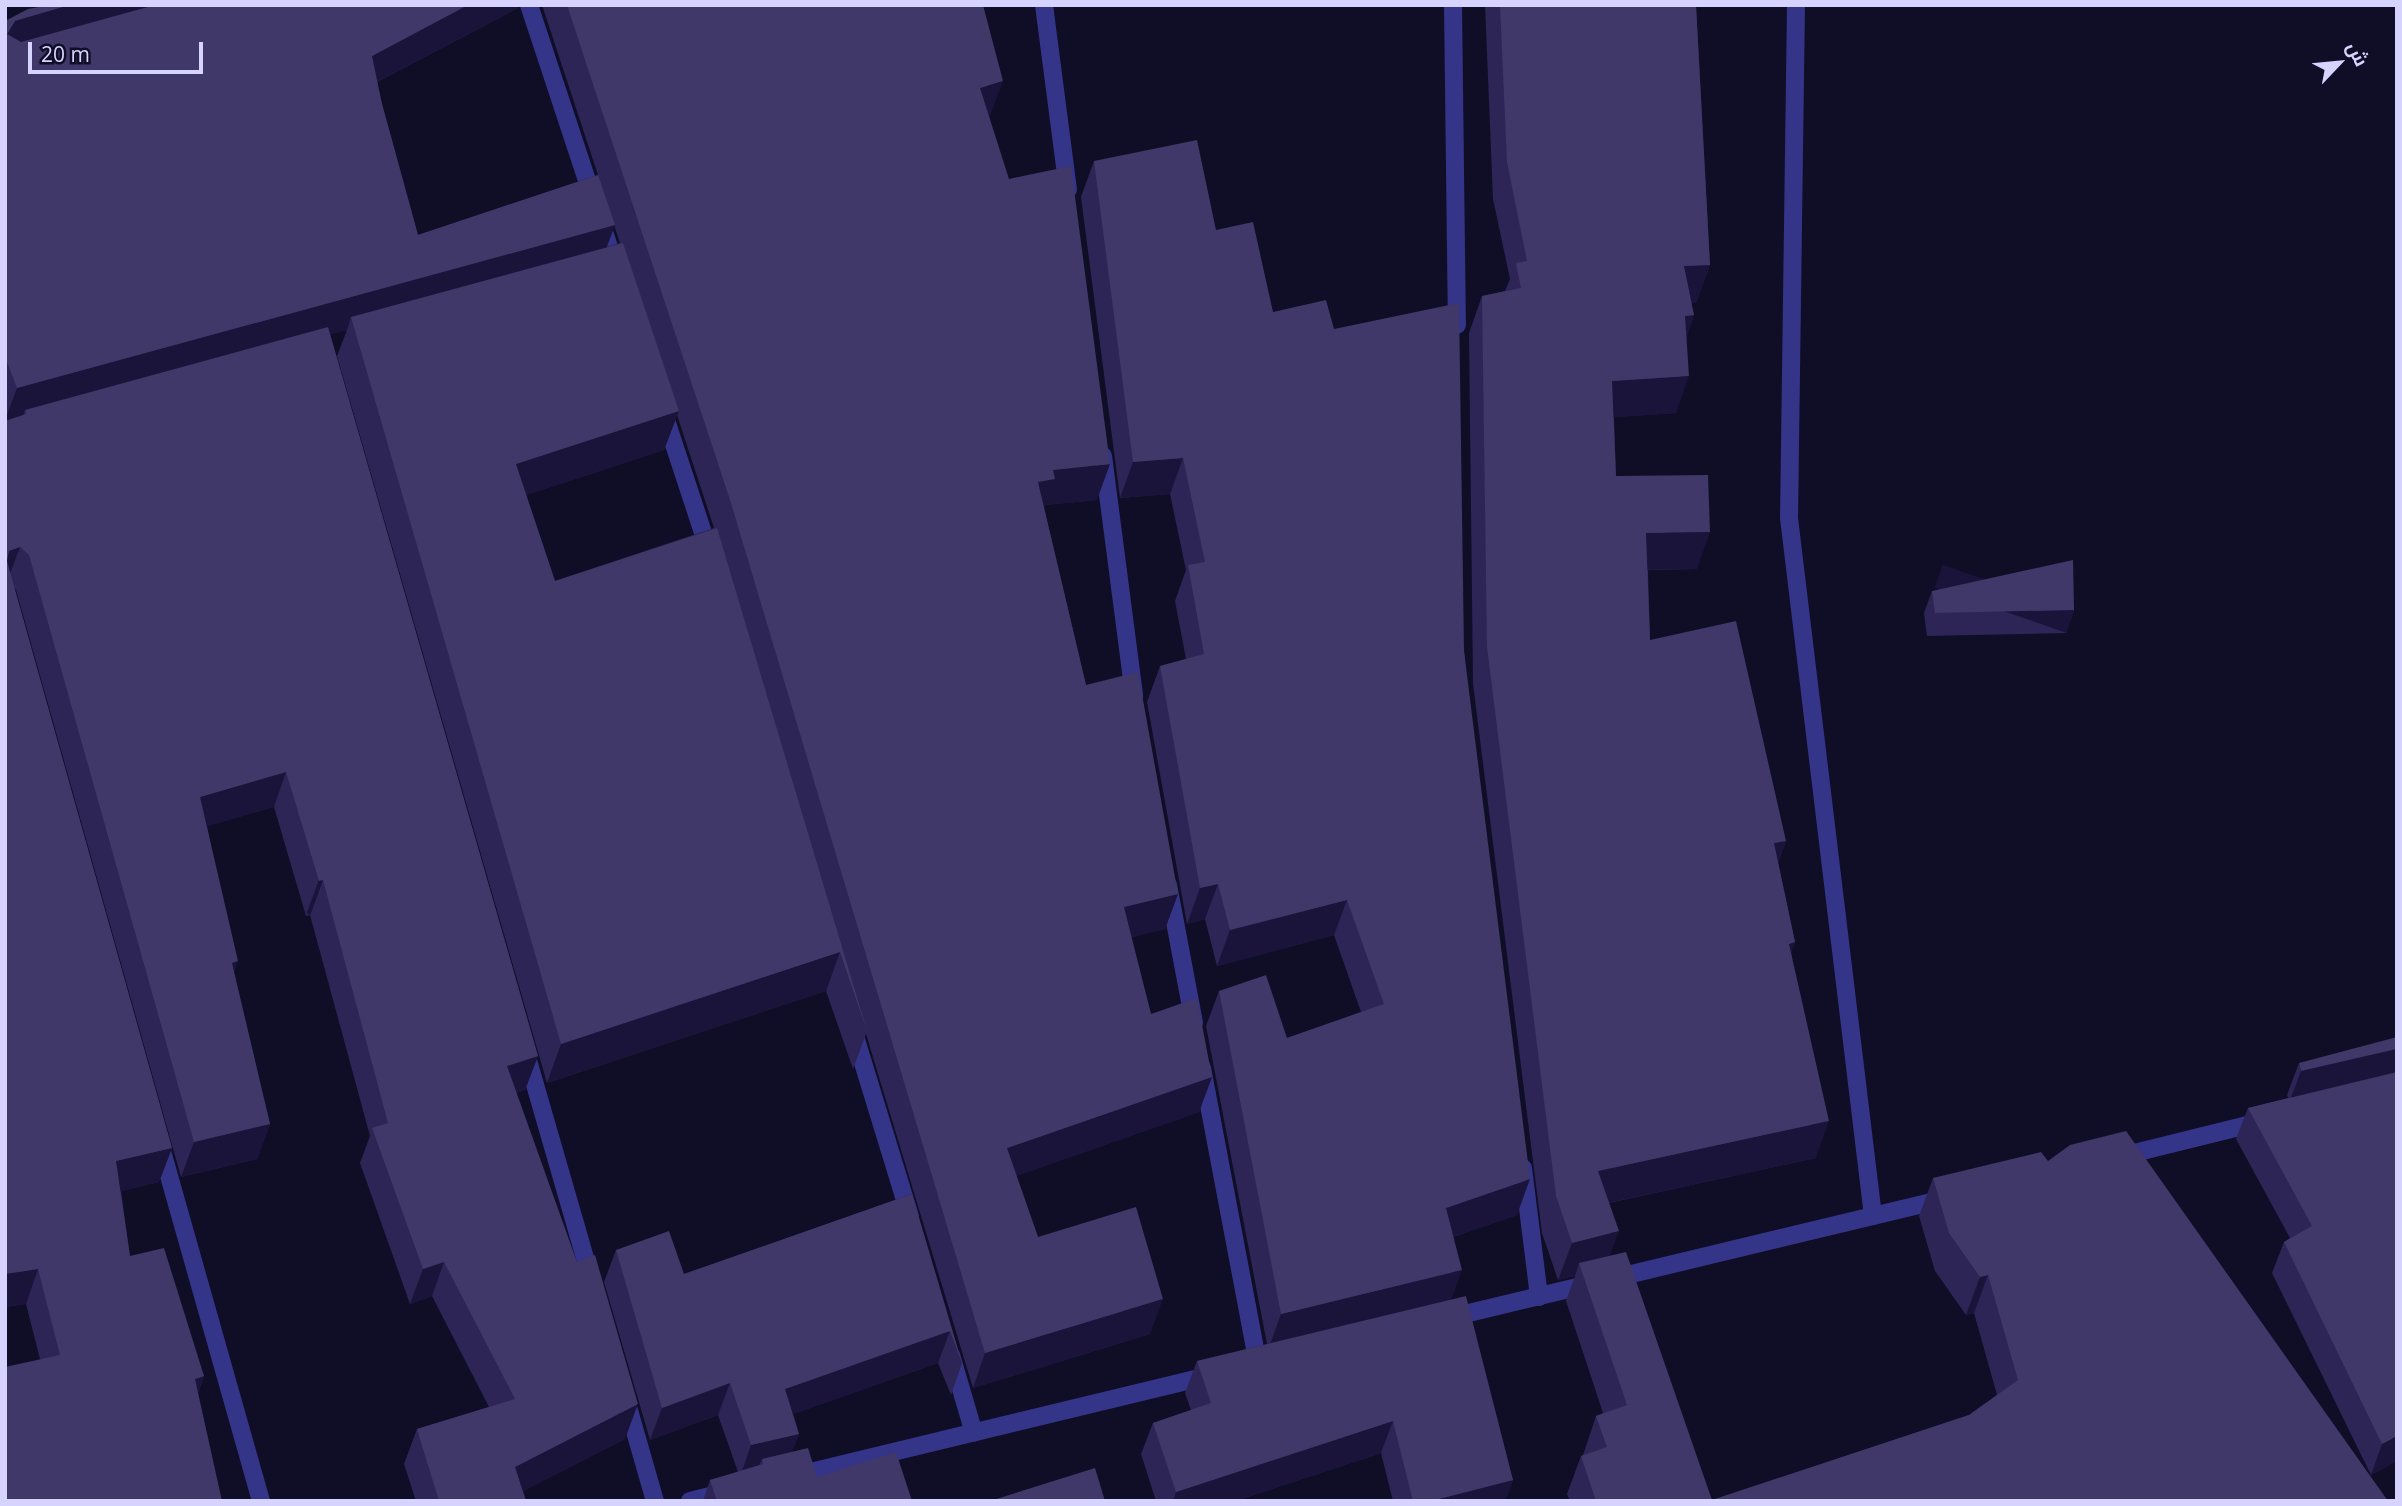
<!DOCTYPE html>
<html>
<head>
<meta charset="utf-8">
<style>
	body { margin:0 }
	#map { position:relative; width:2402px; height:1506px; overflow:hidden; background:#100d27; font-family:"Open Sans",Cairo,sans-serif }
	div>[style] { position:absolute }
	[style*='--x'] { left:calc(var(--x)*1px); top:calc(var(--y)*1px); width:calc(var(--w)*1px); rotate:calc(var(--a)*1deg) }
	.minor>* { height:18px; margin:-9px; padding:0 9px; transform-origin:9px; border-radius:9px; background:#343589 }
	.wall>* { inset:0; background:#2d2556 }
	.shaded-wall>* { inset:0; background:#1a143b; transform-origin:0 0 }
	.building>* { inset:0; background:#3f3868 }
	span { translate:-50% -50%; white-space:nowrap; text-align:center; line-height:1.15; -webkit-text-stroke:5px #100d27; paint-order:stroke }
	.frame { position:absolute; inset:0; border:7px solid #d6d3ff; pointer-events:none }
	.north { position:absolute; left:2304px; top:28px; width:70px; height:70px; -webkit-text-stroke:5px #100d27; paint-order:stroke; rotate:64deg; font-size:19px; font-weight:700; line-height:28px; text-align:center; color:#d6d3ff }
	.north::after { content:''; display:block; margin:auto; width:24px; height:32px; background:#d6d3ff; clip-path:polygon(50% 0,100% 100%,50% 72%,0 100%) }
	.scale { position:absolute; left:28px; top:42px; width:175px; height:32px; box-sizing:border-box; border:4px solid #d6d3ff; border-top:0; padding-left:9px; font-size:21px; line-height:24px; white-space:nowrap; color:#d6d3ff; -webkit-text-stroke:5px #100d27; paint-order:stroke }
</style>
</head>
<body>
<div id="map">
	<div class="minor">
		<i style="--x:529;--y:5;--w:277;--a:71.7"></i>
		<i style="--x:1044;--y:5;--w:186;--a:82.6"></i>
		<i style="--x:1453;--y:5;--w:320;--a:89.3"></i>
		<i style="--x:1796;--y:5;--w:513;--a:90.78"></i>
		<i style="--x:1789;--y:518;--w:703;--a:83.14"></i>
		<i style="--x:663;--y:411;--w:151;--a:71.8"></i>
		<i style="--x:1103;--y:456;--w:242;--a:82.6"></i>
		<i style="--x:1168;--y:885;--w:140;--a:79.3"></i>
		<i style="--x:853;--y:1030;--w:195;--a:73"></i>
		<i style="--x:525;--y:1050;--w:241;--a:73.9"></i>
		<i style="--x:1202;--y:1068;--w:301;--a:79.3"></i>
		<i style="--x:160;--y:1144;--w:371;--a:74.2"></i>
		<i style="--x:2118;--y:1157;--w:150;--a:-13.9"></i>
		<i style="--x:1523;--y:1168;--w:130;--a:82.9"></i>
		<i style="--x:1448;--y:1318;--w:510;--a:-13.49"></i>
		<i style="--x:951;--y:1355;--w:81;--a:73.6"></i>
		<i style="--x:626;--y:1400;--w:105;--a:74"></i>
		<i style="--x:794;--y:1476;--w:431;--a:-13.6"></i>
		<i style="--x:690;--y:1501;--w:37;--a:-14"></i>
	</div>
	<div class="wall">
		<i style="clip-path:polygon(evenodd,542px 5px,983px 5px,990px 116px,989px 117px,1097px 500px,1045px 505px,1044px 508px,1086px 685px,1178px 894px,1165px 929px,1131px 937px,1151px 1014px,1212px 1077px,1199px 1112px,1016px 1176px,1038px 1237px,1150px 1334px,973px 1388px,866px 1034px,853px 1069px,826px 991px,547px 1083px,337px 356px,347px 330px,330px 334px,538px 1056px,525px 1090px,516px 1093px,625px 1439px,523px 1491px,526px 1501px,416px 1501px,404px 1464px,417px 1429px,489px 1407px,432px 1296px,410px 1304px,360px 1163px,370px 1136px,310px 915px,306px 916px,274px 807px,207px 826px,234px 973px,270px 1124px,257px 1159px,181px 1177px,16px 590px,14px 588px,172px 1148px,159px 1182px,121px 1191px,130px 1256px,204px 1376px,198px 1393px,40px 1359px,26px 1304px,5px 1307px,5px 21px,518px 8px,377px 82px,382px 104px,418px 235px,598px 175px,542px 5px,614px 225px,620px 243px,606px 247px,614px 225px,542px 5px,677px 415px,714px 528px,555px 581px,526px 495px,664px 450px,677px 415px)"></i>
		<i style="clip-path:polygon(1485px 5px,1696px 5px,1710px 265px,1696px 303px,1691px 303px,1694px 315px,1687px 335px,1676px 413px,1614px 417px,1616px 476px,1697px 569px,1648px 570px,1650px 640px,1786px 841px,1778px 863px,1795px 942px,1791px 953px,1816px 1158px,1609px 1203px,1610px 1256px,1712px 1500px,1969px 1415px,1997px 1395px,1974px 1313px,1966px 1315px,1935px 1271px,1919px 1216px,1933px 1178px,2048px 1161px,2388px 1501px,1570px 1501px,1567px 1494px,1581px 1456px,1583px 1455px,1596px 1416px,1603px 1413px,1566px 1301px,1575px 1276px,1558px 1280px,1542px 1233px,1473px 684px,1469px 333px,1482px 296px,1505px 291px,1510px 279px,1493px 199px)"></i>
		<i style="clip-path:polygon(1094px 161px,1216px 230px,1273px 312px,1334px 329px,1464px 651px,1517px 1215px,1453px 1237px,1451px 1300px,1513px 1480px,1505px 1501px,1393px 1501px,1381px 1453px,1236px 1501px,1156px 1501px,1141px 1454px,1153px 1423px,1191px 1410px,1185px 1393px,1197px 1361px,1267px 1344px,1206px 1026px,1219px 991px,1287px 1038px,1361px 1012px,1334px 935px,1217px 966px,1205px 919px,1187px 924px,1147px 702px,1160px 666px,1186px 659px,1175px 601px,1186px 570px,1170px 494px,1120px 498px,1081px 197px)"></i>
		<i style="clip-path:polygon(1932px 591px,2074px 610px,2066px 633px,1927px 636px,1924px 613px)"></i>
		<i style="clip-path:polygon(2299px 1063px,2397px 1461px,2371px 1475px,2272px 1273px,2284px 1242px,2290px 1238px,2236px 1139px,2248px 1108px,2288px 1098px,2287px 1095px)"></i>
		<i style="clip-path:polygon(912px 1194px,962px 1363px,951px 1395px,938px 1363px,793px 1414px,799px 1434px,792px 1452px,817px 1477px,912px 1501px,703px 1501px,710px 1480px,738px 1472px,718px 1415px,650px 1440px,604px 1282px,616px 1250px,684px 1274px)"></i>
	</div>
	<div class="shaded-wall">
		<i style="clip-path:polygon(70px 5px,185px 5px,5px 55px,7px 34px,15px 21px)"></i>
		<i style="clip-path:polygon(468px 5px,519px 5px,518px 8px,359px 91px,372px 56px)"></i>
		<i style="clip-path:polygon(1003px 81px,990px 116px,967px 123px,980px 88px)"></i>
		<i style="clip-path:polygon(615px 225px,602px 260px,351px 317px,347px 330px,24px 418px,26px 414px,25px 410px,22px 419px,5px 423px,5px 420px,17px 388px)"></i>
		<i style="clip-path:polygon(1710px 265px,1696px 303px,1670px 304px,1684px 266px)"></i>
		<i style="clip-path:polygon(1694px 315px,1681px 352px,1685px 316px)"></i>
		<i style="clip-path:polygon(1689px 376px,1676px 413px,1599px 418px,1612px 381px)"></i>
		<i style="clip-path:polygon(679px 411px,664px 450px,502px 503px,516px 464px)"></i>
		<i style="clip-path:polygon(1183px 458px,1170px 494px,1120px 498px,1133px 462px)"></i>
		<i style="clip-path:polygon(1110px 464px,1097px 500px,1045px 505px,1042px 514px,1038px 482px,1053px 470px)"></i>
		<i style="clip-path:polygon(1710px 532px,1697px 569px,1633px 570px,1646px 533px)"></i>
		<i style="clip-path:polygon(20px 547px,7px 582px,5px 561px,9px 551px)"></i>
		<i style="left:2074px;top:610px;width:24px;height:139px;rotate:109deg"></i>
		<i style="clip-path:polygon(286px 772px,274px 807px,187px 832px,200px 797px)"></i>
		<i style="clip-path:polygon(1786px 841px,1772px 878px,1774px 843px)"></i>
		<i style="left:323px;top:880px;width:37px;height:4px;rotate:110deg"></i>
		<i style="clip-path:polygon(1218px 884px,1205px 919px,1187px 924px,1200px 888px)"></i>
		<i style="clip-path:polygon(1178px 894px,1165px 929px,1111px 943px,1124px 907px)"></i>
		<i style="clip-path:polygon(1347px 900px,1334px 935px,1217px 966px,1230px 930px)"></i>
		<i style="clip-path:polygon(1795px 942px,1782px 980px,1789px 944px)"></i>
		<i style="clip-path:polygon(840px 952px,826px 991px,547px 1083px,561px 1044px)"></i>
		<i style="clip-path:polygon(238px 961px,226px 996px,232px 963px)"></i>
		<i style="clip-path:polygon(2397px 1049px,2397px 1078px,2289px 1103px,2301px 1071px)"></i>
		<i style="clip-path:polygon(538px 1056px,525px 1090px,494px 1101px,507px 1066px)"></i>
		<i style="clip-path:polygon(1212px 1077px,1199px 1112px,994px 1184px,1007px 1148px)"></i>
		<i style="clip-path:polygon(1829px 1121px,1816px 1158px,1584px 1208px,1598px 1171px)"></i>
		<i style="clip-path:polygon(270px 1124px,257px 1159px,181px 1177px,194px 1142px)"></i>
		<i style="clip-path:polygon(172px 1148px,159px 1182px,104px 1195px,116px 1161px)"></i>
		<i style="clip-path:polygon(1530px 1179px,1517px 1215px,1433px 1244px,1446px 1208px)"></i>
		<i style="clip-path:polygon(1619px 1231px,1605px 1268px,1579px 1263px,1575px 1276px,1558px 1280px,1572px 1243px)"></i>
		<i style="clip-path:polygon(444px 1262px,432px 1296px,410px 1304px,423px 1269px)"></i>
		<i style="clip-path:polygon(38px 1269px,26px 1304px,5px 1307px,5px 1274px)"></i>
		<i style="clip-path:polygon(1462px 1270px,1449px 1306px,1268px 1350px,1281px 1314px)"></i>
		<i style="clip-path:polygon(1988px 1275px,1974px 1313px,1966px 1315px,1980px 1277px)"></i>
		<i style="clip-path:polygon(1163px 1299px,1150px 1334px,973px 1388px,985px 1353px)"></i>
		<i style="clip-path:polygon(950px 1331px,938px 1363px,773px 1421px,785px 1389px)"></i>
		<i style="clip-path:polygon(204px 1376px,191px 1411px,195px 1379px)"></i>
		<i style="clip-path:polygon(730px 1383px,718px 1415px,650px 1440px,662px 1408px)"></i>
		<i style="clip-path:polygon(638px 1404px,625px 1439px,504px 1501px,515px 1467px)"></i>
		<i style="clip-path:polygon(1393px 1421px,1381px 1453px,1236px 1501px,1173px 1501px,1176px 1492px)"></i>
		<i style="clip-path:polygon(799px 1434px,787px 1466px,763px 1464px,762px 1459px,756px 1473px,740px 1477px,751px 1445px)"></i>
		<i style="clip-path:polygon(2397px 1436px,2397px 1461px,2371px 1475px,2382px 1444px)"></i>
		<i style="clip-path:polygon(1513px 1480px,1505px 1501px,1431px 1501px)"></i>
	</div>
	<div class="building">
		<i style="clip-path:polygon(49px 5px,70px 5px,15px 21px,7px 34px,21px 42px,155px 5px,468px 5px,372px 56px,382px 104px,418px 235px,598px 175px,615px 225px,17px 388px,5px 357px,5px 21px,28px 9px)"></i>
		<i style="clip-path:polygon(567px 5px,983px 5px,1003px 81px,980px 88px,1009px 179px,1071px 166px,1110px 464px,1053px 470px,1055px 479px,1038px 482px,1086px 685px,1138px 672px,1178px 894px,1124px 907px,1151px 1014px,1197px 998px,1212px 1077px,1007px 1148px,1038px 1237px,1136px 1207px,1163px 1299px,985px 1353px,731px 503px)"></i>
		<i style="clip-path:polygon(1500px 5px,1696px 5px,1710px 265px,1684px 266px,1694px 315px,1685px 316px,1689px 376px,1612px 381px,1616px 476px,1708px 475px,1710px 532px,1646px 533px,1650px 640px,1736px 621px,1786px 841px,1774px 843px,1795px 942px,1789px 944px,1829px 1121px,1598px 1171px,1619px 1231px,1572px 1243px,1556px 1196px,1487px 647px,1482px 296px,1521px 288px,1516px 263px,1527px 261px,1507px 162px)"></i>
		<i style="clip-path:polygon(1197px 140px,1216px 230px,1253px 222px,1273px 312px,1326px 300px,1334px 329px,1459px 303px,1464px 651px,1530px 1179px,1446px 1208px,1462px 1270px,1281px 1314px,1219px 991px,1266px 975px,1287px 1038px,1384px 1004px,1347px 900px,1230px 930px,1218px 884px,1200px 888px,1160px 666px,1204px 654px,1188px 565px,1205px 562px,1183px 458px,1133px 462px,1094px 161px)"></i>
		<i style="clip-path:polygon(623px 243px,679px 411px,516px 464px,555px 581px,717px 528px,867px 1031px,840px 952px,561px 1044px,351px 317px)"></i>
		<i style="clip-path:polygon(328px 327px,538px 1056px,507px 1066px,577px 1262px,595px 1255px,638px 1404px,515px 1467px,526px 1501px,439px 1501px,417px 1429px,515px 1399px,444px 1262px,423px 1269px,372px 1128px,388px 1123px,323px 880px,319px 881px,286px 772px,200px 797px,238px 961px,232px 963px,270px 1124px,194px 1142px,29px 555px,20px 547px,9px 551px,7px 561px,172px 1148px,116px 1161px,130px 1256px,164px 1248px,204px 1376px,195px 1379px,222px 1501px,5px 1501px,5px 1367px,60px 1355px,38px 1269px,5px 1274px,5px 421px,26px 414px,25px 410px)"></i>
		<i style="clip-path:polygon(2073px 560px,2074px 610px,1935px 613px,1932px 591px)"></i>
		<i style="clip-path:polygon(2397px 1037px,2397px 1049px,2301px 1071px,2299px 1063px)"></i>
		<i style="clip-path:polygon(2397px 1072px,2397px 1436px,2382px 1444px,2284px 1242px,2312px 1226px,2248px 1108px)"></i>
		<i style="clip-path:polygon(2126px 1131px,2388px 1501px,1596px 1501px,1581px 1456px,1607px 1447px,1596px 1416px,1627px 1405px,1579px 1263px,1626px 1252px,1712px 1500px,1969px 1415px,2018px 1380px,1988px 1275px,1980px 1277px,1949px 1233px,1933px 1178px,2041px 1152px,2048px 1161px,2070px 1145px)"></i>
		<i style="clip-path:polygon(912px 1194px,962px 1363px,950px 1331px,785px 1389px,799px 1434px,751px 1445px,730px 1383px,662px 1408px,616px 1250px,669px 1231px,684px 1274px)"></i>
		<i style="clip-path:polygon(1466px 1296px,1513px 1480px,1431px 1501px,1413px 1501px,1393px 1421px,1176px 1492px,1153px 1423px,1211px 1403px,1197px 1361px)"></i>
		<i style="clip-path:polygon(808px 1448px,817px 1477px,896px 1452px,912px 1501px,717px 1501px,710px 1480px,763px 1464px,762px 1459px)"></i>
		<i style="clip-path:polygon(1095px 1468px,1105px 1501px,990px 1501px)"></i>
	</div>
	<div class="frame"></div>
	<div class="north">ش</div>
	<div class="scale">20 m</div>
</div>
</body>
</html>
